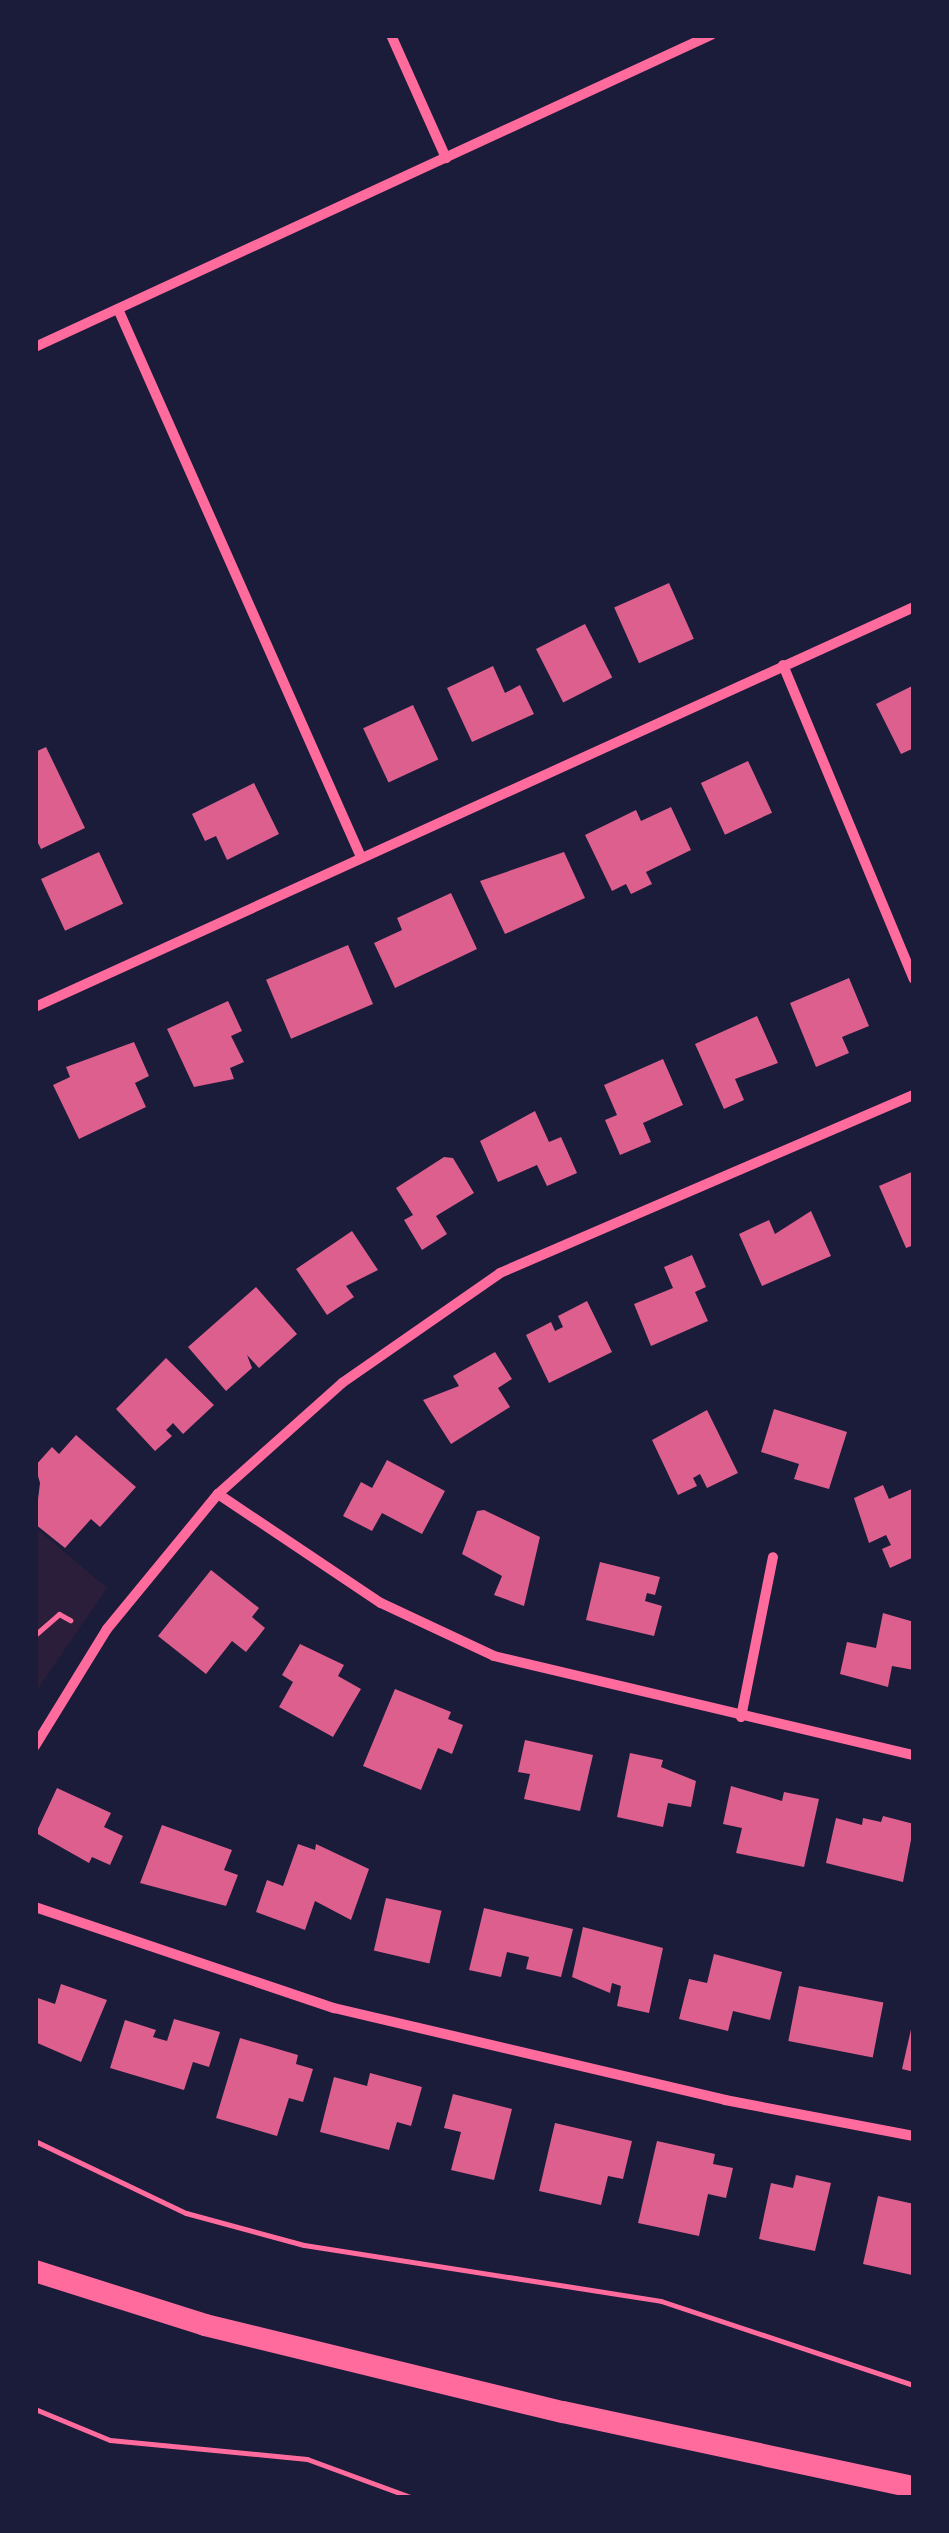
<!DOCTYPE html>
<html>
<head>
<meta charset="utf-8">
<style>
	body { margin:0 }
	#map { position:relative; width:949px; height:2533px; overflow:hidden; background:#1b1b3a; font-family:Poppins,sans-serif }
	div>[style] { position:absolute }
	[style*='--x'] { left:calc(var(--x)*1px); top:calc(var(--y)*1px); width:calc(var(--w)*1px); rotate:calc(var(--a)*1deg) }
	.green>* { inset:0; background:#2a1e3b }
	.building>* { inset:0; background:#dd5f8e; transform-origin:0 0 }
	.path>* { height:5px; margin:-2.5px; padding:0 2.5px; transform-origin:2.5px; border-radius:2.5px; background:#ff6b9d }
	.minor>* { height:10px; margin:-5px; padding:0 5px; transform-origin:5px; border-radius:5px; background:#ff6b9d }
	.primary>* { height:22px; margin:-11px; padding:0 11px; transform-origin:11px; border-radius:11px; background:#ff6b9d }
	span { translate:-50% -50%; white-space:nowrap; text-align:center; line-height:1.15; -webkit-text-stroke:10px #1b1b3a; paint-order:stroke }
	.frame { position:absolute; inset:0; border:38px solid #1b1b3a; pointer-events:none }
</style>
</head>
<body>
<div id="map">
	<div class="green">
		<i style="clip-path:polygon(35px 1527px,107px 1588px,35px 1693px)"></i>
	</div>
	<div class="building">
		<i style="left:669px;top:583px;width:61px;height:60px;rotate:66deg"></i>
		<i style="left:585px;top:624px;width:60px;height:55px;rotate:63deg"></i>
		<i style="clip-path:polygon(493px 666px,505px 693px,520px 685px,534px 714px,472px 742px,447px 688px)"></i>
		<i style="clip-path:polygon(914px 685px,914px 748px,901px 754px,876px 704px)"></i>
		<i style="left:413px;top:705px;width:60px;height:55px;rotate:65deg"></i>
		<i style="clip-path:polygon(46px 747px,85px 828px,41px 849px,35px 837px,35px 752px)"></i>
		<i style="left:748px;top:761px;width:57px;height:52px;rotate:65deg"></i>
		<i style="clip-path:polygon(254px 783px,279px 834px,227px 860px,216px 836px,205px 841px,192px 814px)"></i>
		<i style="clip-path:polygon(671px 807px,691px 850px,646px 872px,652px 884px,631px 894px,626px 884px,612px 891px,585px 835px,636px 810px,641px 821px)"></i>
		<i style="left:99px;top:852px;width:57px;height:64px;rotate:65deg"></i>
		<i style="clip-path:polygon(564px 852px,585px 898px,505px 934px,480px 881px)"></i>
		<i style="clip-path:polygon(451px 893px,477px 949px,395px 988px,374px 943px,402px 930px,397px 918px)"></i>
		<i style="left:348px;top:945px;width:64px;height:89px;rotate:67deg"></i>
		<i style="clip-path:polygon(849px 978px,869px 1026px,842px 1037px,849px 1053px,816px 1067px,790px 1003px)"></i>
		<i style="clip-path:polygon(228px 1001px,242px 1031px,231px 1036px,244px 1062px,230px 1068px,234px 1079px,194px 1087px,167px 1029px)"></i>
		<i style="clip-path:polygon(757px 1016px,778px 1063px,735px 1079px,744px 1100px,724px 1109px,695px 1044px)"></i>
		<i style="clip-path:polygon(134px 1042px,149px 1076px,135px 1083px,146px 1107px,79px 1139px,53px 1085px,70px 1077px,66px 1067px)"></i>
		<i style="clip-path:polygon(663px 1059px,683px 1105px,643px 1123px,651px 1142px,620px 1155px,605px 1120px,617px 1115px,604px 1085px)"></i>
		<i style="clip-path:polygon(535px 1111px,549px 1142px,561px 1137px,577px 1173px,547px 1186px,537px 1165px,498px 1182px,480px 1141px)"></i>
		<i style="clip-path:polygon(444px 1157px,453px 1158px,474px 1193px,436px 1216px,447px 1234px,422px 1250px,404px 1220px,413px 1215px,396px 1188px)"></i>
		<i style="clip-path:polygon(914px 1171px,914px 1245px,906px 1248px,879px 1186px)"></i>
		<i style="clip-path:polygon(811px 1211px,831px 1256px,762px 1286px,739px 1234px,769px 1220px,775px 1234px)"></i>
		<i style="clip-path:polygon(352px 1231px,378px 1270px,346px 1286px,354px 1297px,327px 1315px,296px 1269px)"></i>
		<i style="clip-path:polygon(692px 1255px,706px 1287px,695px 1292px,708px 1321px,651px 1346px,634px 1304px,673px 1288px,664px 1267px)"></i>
		<i style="clip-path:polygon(256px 1287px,297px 1334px,259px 1368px,247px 1355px,252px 1368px,226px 1391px,188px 1347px)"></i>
		<i style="clip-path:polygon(587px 1301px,612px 1352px,549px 1383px,526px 1335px,551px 1322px,555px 1331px,563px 1327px,558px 1316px)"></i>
		<i style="clip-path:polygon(495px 1352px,512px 1379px,498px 1388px,510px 1407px,451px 1444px,423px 1400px,459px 1386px,453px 1376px)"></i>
		<i style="clip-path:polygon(166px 1358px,214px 1405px,183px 1434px,173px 1423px,166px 1430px,172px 1436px,155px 1451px,116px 1409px)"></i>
		<i style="clip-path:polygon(774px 1409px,847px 1432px,829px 1489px,794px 1479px,799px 1464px,761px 1452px)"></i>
		<i style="clip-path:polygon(707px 1410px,738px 1473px,707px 1488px,700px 1474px,693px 1478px,697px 1486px,678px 1495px,652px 1440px)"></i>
		<i style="clip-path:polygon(76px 1435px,136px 1487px,100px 1527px,91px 1519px,65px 1548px,35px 1524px,40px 1483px,35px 1466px,52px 1447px,59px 1454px)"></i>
		<i style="clip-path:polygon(387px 1460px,445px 1491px,422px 1534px,382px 1513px,372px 1531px,343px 1516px,361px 1482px,372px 1488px)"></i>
		<i style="clip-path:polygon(883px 1485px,889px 1499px,914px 1488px,914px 1557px,890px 1568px,882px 1549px,891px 1545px,886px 1535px,869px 1543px,854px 1498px)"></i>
		<i style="clip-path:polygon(484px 1510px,540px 1537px,524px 1606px,494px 1595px,502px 1576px,462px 1554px,477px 1511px)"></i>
		<i style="clip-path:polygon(600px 1562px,660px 1577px,655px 1595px,647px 1593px,645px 1601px,662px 1606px,654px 1636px,586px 1620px)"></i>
		<i style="clip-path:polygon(211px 1570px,259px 1608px,252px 1617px,265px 1628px,246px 1652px,232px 1641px,206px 1674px,158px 1636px)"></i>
		<i style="clip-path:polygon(883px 1613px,914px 1622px,914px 1670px,892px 1666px,888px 1687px,840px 1674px,847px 1642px,876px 1648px)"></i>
		<i style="clip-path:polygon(300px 1644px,344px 1665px,338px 1676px,361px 1689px,333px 1737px,279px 1707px,293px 1682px,282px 1675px)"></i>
		<i style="clip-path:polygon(395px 1689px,451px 1712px,448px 1719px,463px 1725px,452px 1754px,438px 1748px,421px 1790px,363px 1766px)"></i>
		<i style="clip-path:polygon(525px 1740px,593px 1755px,580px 1811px,524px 1799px,530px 1774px,518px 1772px)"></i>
		<i style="clip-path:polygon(630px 1753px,663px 1760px,661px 1767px,696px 1781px,691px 1807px,668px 1803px,663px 1827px,617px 1817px)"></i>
		<i style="clip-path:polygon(731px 1786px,782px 1801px,784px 1792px,819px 1799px,804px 1867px,736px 1853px,742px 1828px,723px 1824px)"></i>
		<i style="clip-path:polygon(57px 1788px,111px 1813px,104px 1827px,123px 1836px,110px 1865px,92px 1857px,89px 1863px,36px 1833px)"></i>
		<i style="clip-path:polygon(883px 1816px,914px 1824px,903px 1882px,826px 1863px,836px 1818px,862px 1825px,863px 1818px,881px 1822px)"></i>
		<i style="clip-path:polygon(162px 1825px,232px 1850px,224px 1870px,238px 1875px,226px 1906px,140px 1883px)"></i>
		<i style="clip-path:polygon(298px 1844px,315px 1850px,316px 1844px,369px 1869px,351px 1920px,315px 1901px,305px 1930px,256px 1912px,267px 1880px,283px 1886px)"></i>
		<i style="left:386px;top:1898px;width:57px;height:54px;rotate:13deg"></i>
		<i style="clip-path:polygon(484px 1908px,573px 1929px,561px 1977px,526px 1969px,529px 1957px,507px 1952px,501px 1977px,469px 1970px)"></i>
		<i style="clip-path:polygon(583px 1927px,663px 1948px,649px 2013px,617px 2006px,621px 1986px,612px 1983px,610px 1993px,572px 1977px)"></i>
		<i style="clip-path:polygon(714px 1954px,782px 1972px,770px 2020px,733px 2011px,728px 2031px,679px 2019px,689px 1979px,707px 1983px)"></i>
		<i style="clip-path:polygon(61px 1984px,107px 2000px,81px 2062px,35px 2042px,35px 1997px,55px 2004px)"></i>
		<i style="left:799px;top:1986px;width:86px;height:56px;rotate:11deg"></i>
		<i style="clip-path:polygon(174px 2019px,220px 2032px,209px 2067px,193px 2062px,184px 2090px,110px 2068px,125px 2020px,156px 2030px,153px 2037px,167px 2041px)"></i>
		<i style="clip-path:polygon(912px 2025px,914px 2026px,914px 2072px,902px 2069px)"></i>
		<i style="clip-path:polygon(240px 2038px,298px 2055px,296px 2064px,313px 2069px,303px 2102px,289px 2098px,277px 2136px,216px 2118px)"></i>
		<i style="clip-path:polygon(370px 2073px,422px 2087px,411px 2126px,397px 2122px,389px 2150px,320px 2132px,334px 2077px,367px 2086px)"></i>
		<i style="clip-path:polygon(453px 2094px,512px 2109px,494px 2180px,451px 2170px,461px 2132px,444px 2128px)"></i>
		<i style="clip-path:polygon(555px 2123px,632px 2141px,623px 2179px,608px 2176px,601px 2205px,539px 2191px)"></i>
		<i style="clip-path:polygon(657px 2141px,715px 2154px,713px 2164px,733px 2168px,726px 2198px,708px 2194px,699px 2236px,638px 2223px)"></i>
		<i style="clip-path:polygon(796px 2175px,831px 2183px,815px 2251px,759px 2239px,771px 2183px,793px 2188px)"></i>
		<i style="clip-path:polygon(878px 2196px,914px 2204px,912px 2275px,863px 2264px)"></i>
	</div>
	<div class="path">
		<i style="--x:35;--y:1635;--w:32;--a:-41"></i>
		<i style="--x:59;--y:1614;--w:13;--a:29"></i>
		<i style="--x:35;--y:2141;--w:167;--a:25.5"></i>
		<i style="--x:186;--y:2213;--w:122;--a:15.2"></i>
		<i style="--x:304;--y:2245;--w:361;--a:8.9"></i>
		<i style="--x:661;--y:2301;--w:267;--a:18.4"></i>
		<i style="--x:35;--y:2409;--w:81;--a:22.5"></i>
		<i style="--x:110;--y:2440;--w:198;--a:5.5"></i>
		<i style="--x:307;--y:2459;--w:113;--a:20.2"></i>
	</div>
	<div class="minor">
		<i style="--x:391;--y:35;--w:135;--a:65.9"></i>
		<i style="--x:118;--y:309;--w:599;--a:66.09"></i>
		<i style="--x:35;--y:347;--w:745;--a:-24.78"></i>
		<i style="--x:783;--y:665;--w:340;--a:67.4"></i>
		<i style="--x:35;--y:1007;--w:966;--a:-24.47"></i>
		<i style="--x:218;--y:1494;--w:196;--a:33.8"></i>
		<i style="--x:381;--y:1603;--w:125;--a:25.1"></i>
		<i style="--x:494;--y:1656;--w:432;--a:13.3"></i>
		<i style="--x:741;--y:1717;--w:163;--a:-78.7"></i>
		<i style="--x:35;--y:1746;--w:137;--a:-58.4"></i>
		<i style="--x:107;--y:1629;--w:175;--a:-50.6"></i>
		<i style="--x:218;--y:1494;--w:166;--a:-41.8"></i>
		<i style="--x:342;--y:1383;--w:193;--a:-34.8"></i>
		<i style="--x:500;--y:1273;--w:451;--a:-23.3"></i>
		<i style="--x:35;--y:1907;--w:316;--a:18.7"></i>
		<i style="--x:334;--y:2008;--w:402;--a:13.2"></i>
		<i style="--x:725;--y:2100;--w:192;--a:10.8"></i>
	</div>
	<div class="primary">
		<i style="--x:35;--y:2271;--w:178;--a:17.6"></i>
		<i style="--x:205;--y:2325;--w:368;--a:13.7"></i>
		<i style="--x:563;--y:2412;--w:359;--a:12.1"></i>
	</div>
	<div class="frame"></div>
</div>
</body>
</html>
